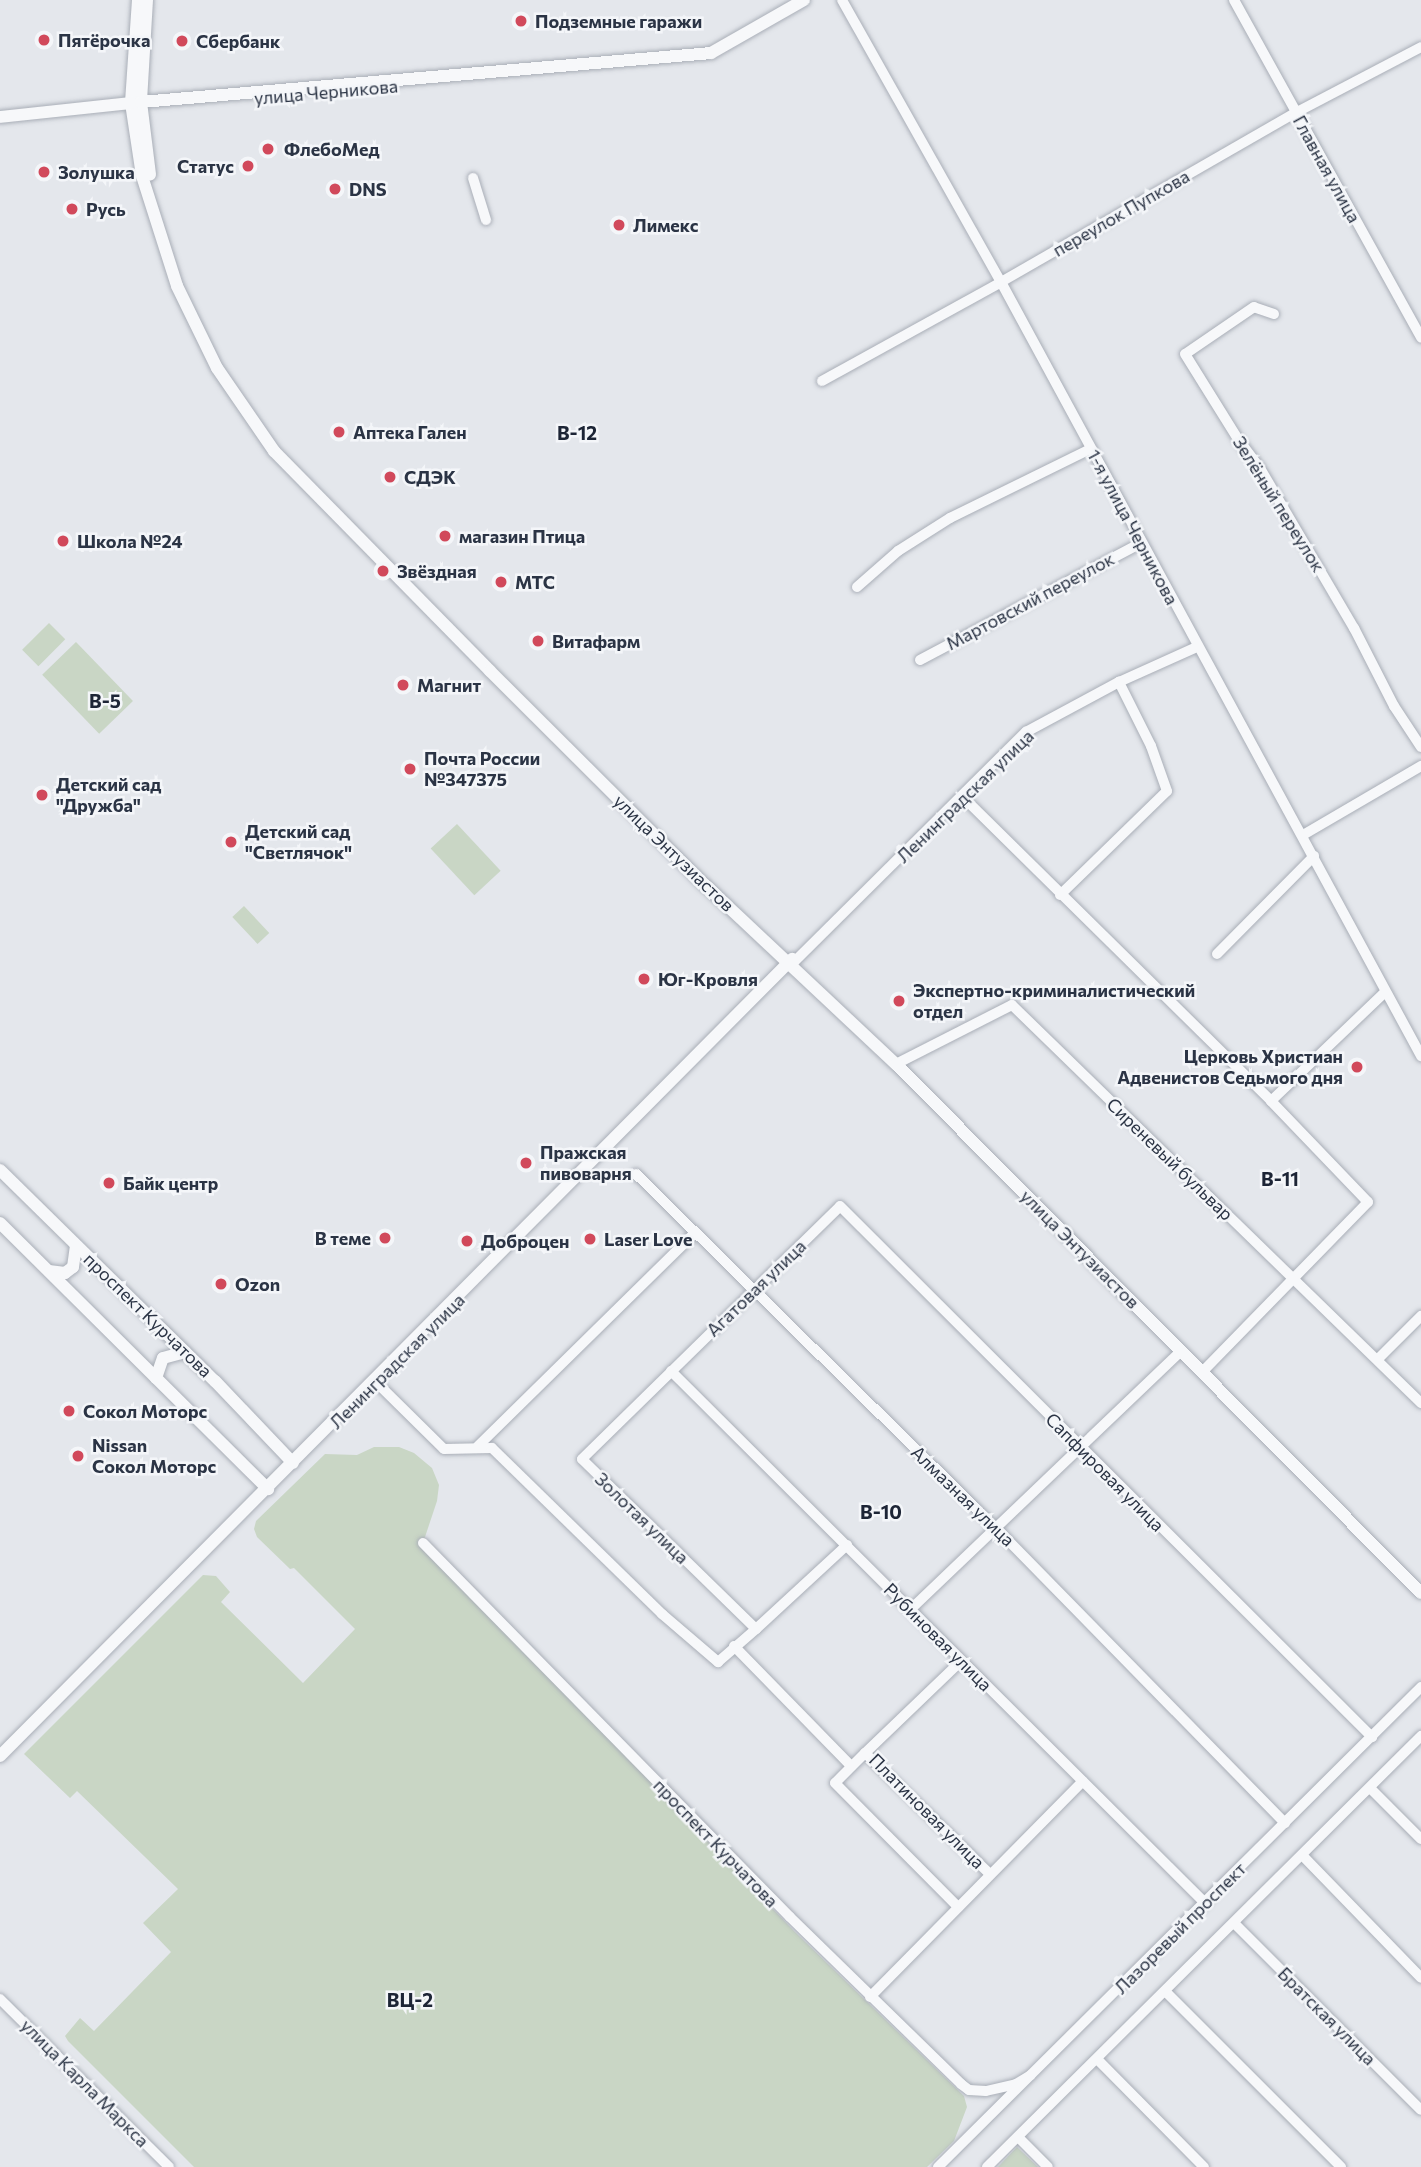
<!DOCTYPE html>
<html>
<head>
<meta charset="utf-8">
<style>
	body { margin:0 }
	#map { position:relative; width:1421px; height:2167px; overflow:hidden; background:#e4e7ec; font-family:Commissioner,sans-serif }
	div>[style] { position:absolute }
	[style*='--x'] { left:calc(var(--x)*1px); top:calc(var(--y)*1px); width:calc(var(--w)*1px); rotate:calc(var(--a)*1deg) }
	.green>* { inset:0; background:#c9d6c5; transform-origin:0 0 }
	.roads { filter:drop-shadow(0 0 2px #a9aeb7) drop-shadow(0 0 2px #a9aeb7) }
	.minor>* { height:10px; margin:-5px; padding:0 5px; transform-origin:5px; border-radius:5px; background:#f7f8fa }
	.tertiary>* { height:12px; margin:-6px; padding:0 6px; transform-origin:6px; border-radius:6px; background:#f7f8fa }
	.dots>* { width:19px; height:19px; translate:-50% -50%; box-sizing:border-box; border:4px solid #f4f6f9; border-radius:50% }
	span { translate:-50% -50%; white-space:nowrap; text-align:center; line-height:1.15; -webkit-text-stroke:5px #f4f6f9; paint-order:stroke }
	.poi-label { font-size:18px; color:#2b3445; font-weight:700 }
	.left { translate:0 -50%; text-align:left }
	.right { translate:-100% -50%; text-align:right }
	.street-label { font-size:18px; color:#2b3445 }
	.neighbourhood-label { font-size:19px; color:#1d2536; font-weight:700 }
</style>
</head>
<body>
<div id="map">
	<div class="green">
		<i style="left:49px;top:623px;width:23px;height:38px;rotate:45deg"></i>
		<i style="left:76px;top:642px;width:82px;height:47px;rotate:46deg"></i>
		<i style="left:457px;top:824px;width:64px;height:36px;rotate:47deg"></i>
		<i style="left:244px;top:906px;width:37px;height:16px;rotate:47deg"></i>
		<i style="clip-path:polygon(374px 1447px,399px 1447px,414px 1453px,432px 1468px,439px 1485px,437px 1501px,423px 1543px,794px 1931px,964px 2096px,967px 2107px,954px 2141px,927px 2167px,194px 2167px,68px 2041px,65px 2036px,80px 2018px,94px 2031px,171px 1952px,143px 1923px,178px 1889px,77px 1791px,70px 1798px,24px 1754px,203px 1575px,216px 1576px,230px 1592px,221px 1602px,303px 1683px,355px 1629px,294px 1568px,290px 1569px,257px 1537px,254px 1529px,256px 1521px,325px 1454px,357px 1455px)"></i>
		<i style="clip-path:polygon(1017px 2147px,1038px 2167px,998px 2167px)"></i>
	</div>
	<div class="roads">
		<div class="minor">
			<i style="--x:842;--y:0;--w:324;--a:60.6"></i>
			<i style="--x:1001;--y:282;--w:881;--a:61.51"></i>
			<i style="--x:1234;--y:0;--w:386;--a:61"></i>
			<i style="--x:473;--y:178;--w:44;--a:72.8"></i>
			<i style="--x:1274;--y:314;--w:21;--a:-161"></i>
			<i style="--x:1254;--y:307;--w:83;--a:145.7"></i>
			<i style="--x:1185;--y:354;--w:100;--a:58.1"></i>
			<i style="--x:1238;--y:439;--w:36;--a:53"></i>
			<i style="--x:1260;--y:468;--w:186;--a:59.6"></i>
			<i style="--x:1354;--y:628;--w:88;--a:62.9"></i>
			<i style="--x:1394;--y:706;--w:49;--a:56.6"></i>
			<i style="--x:822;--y:381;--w:205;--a:-28.9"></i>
			<i style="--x:1001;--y:282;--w:339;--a:-29.9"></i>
			<i style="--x:1295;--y:113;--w:142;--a:-27.6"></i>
			<i style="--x:857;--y:587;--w:55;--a:-41.3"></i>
			<i style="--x:898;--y:551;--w:62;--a:-32.4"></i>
			<i style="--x:950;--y:518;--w:156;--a:-26.2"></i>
			<i style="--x:920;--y:660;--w:250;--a:-27.9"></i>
			<i style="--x:963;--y:797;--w:433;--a:44.6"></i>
			<i style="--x:1271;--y:1101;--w:140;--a:46.2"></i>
			<i style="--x:1368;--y:1202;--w:236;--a:134.3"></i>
			<i style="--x:1303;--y:835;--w:137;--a:-30.3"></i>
			<i style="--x:1060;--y:895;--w:149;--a:-44.2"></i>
			<i style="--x:1167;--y:791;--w:48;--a:-109.6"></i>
			<i style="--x:1151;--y:746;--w:72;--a:-116.6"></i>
			<i style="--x:1217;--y:954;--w:138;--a:-45.3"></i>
			<i style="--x:792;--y:964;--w:330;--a:-44.8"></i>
			<i style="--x:1026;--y:732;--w:106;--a:-28.3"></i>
			<i style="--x:1119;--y:682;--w:85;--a:-24.2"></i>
			<i style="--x:896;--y:1064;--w:130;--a:-27"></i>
			<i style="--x:1012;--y:1005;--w:571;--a:44.22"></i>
			<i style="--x:1271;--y:1101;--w:158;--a:-43.7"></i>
			<i style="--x:636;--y:1174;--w:505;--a:44.52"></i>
			<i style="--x:996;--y:1528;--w:413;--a:45.6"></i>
			<i style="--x:1378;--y:1359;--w:61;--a:-45"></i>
			<i style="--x:671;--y:1371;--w:754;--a:44.89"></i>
			<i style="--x:376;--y:1382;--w:95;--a:44.6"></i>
			<i style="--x:444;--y:1449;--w:48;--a:-1.2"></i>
			<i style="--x:492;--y:1448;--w:238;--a:44.3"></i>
			<i style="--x:662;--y:1614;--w:74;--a:40.6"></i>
			<i style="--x:718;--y:1662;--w:50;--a:-41"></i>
			<i style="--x:756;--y:1629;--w:243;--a:-135.7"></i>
			<i style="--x:582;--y:1459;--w:361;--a:-44.4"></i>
			<i style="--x:840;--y:1206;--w:752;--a:44.95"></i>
			<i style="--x:478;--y:1446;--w:303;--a:-44.5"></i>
			<i style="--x:423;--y:1543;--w:524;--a:45.54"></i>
			<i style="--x:790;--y:1917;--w:239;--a:44.3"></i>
			<i style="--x:961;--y:2084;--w:10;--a:37"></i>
			<i style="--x:969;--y:2090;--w:17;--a:3"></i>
			<i style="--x:986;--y:2091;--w:31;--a:-13"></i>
			<i style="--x:1016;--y:2084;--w:17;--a:-31"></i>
			<i style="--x:911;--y:1609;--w:373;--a:-43.7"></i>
			<i style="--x:756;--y:1629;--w:124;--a:-42.7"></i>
			<i style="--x:734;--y:1646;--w:168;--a:45.7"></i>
			<i style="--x:961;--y:1661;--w:133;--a:136.2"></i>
			<i style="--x:865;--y:1753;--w:174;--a:44.1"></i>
			<i style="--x:865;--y:1753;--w:42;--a:135"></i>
			<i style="--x:835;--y:1783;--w:175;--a:45.2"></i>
			<i style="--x:1370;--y:1788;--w:72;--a:45"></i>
			<i style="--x:1302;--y:1855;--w:171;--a:45.9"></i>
			<i style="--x:1234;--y:1923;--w:264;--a:45"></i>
			<i style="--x:1165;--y:1991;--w:249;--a:45"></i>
			<i style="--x:870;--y:1997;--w:303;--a:-45.4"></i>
			<i style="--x:0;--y:1999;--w:238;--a:44.8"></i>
			<i style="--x:1097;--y:2059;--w:152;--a:45.3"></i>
			<i style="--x:1018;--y:2137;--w:42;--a:45"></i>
			<i style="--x:938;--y:2167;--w:681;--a:-44.82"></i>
			<i style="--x:987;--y:2167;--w:612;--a:-44.8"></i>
		</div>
		<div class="tertiary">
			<i style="--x:138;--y:0;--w:103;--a:93.9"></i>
			<i style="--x:131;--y:103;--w:74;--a:81.4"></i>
			<i style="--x:142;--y:176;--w:115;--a:72.3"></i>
			<i style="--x:177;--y:286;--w:91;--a:64"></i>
			<i style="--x:217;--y:368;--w:101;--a:55.5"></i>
			<i style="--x:274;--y:451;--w:308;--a:45.5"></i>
			<i style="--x:490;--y:671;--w:302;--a:44.9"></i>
			<i style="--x:704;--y:884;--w:263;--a:43.2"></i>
			<i style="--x:896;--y:1064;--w:745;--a:45.22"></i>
			<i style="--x:147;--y:0;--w:102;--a:93.4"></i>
			<i style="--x:141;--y:102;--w:73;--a:82.9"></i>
			<i style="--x:0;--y:117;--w:142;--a:-6.1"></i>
			<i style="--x:141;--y:102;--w:572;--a:-4.91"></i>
			<i style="--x:711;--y:53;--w:107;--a:-29.7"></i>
			<i style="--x:0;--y:1170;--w:301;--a:44.5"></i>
			<i style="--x:215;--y:1381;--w:113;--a:46.4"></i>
			<i style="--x:0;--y:1223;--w:378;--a:44.8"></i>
			<i style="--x:49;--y:1271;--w:16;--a:7"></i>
			<i style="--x:65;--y:1273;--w:10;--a:-37"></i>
			<i style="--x:73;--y:1267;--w:21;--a:-82"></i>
			<i style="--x:156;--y:1378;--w:21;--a:-71"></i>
			<i style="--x:163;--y:1358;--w:23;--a:-15"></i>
			<i style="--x:0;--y:1756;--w:1124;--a:-45.18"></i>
		</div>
	</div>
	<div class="dots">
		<i style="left:521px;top:21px;background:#d1495b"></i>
		<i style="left:44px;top:40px;background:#d1495b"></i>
		<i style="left:182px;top:41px;background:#d1495b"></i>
		<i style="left:268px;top:149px;background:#d1495b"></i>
		<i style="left:248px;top:166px;background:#d1495b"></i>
		<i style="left:44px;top:172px;background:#d1495b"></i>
		<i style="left:335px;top:189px;background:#d1495b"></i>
		<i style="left:72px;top:209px;background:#d1495b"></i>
		<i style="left:619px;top:225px;background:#d1495b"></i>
		<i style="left:339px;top:432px;background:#d1495b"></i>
		<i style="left:390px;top:477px;background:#d1495b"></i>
		<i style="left:445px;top:536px;background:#d1495b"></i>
		<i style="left:63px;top:541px;background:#d1495b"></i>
		<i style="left:383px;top:571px;background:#d1495b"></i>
		<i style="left:501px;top:582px;background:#d1495b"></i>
		<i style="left:538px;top:641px;background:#d1495b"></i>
		<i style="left:403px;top:685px;background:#d1495b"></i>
		<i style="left:410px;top:769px;background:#d1495b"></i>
		<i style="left:42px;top:795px;background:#d1495b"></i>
		<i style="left:231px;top:842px;background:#d1495b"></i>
		<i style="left:644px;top:979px;background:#d1495b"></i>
		<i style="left:899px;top:1001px;background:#d1495b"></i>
		<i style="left:1357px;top:1067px;background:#d1495b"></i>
		<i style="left:526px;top:1163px;background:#d1495b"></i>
		<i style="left:109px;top:1183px;background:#d1495b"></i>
		<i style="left:385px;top:1238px;background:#d1495b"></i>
		<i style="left:590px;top:1239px;background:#d1495b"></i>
		<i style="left:467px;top:1241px;background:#d1495b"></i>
		<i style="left:221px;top:1284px;background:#d1495b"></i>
		<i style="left:69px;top:1411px;background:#d1495b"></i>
		<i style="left:78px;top:1456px;background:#d1495b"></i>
	</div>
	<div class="poi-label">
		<span class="left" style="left:535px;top:21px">Подземные гаражи</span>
		<span class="left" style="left:58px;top:40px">Пятёрочка</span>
		<span class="left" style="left:196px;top:41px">Сбербанк</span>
		<span class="left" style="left:284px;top:149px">ФлебоМед</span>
		<span class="right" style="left:234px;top:166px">Статус</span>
		<span class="left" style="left:58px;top:172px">Золушка</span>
		<span class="left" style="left:349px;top:189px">DNS</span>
		<span class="left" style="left:86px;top:209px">Русь</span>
		<span class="left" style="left:633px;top:225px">Лимекс</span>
		<span class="left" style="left:353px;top:432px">Аптека Гален</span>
		<span class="left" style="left:404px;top:477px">СДЭК</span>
		<span class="left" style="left:459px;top:536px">магазин Птица</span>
		<span class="left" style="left:77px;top:541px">Школа №24</span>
		<span class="left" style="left:397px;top:571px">Звёздная</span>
		<span class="left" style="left:515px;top:582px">МТС</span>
		<span class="left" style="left:552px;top:641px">Витафарм</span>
		<span class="left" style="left:417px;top:685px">Магнит</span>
		<span class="left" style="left:424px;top:769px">Почта России<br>№347375</span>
		<span class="left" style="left:56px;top:795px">Детский сад<br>"Дружба"</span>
		<span class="left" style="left:245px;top:842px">Детский сад<br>"Светлячок"</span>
		<span class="left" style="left:658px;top:979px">Юг-Кровля</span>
		<span class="left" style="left:913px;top:1001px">Экспертно-криминалистический<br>отдел</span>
		<span class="right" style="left:1343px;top:1067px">Церковь Христиан<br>Адвенистов Седьмого дня</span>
		<span class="left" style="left:540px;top:1163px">Пражская<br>пивоварня</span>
		<span class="left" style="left:123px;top:1183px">Байк центр</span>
		<span class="right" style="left:371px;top:1238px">В теме</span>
		<span class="left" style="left:604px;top:1239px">Laser Love</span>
		<span class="left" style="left:481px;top:1241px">Доброцен</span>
		<span class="left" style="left:235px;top:1284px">Ozon</span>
		<span class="left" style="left:83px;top:1411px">Сокол Моторс</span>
		<span class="left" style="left:92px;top:1456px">Nissan<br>Сокол Моторс</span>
	</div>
	<div class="street-label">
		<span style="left:326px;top:92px;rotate:-5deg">улица Черникова</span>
		<span style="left:1327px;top:169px;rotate:61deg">Главная улица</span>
		<span style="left:1121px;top:213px;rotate:-30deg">переулок Пупкова</span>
		<span style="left:1279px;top:504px;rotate:58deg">Зелёный переулок</span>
		<span style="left:1133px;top:527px;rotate:62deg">1-я улица Черникова</span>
		<span style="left:1030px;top:601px;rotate:-28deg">Мартовский переулок</span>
		<span style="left:965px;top:796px;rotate:-44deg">Ленинградская улица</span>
		<span style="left:674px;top:853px;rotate:44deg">улица Энтузиастов</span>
		<span style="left:1170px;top:1159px;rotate:44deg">Сиреневый бульвар</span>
		<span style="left:1080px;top:1249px;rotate:45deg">улица Энтузиастов</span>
		<span style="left:756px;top:1288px;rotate:-44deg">Агатовая улица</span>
		<span style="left:148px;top:1315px;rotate:44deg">проспект Курчатова</span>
		<span style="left:397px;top:1361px;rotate:-45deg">Ленинградская улица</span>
		<span style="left:1105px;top:1472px;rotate:45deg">Сапфировая улица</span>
		<span style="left:963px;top:1496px;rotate:44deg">Алмазная улица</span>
		<span style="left:642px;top:1518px;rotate:44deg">Золотая улица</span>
		<span style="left:938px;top:1637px;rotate:45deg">Рубиновая улица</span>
		<span style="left:927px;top:1811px;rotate:45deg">Платиновая улица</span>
		<span style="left:716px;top:1843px;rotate:46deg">проспект Курчатова</span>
		<span style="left:1180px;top:1928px;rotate:-45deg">Лазоревый проспект</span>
		<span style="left:1327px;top:2016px;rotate:45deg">Братская улица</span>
		<span style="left:85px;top:2083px;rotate:45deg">улица Карла Маркса</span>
	</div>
	<div class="neighbourhood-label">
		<span style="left:577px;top:433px">В-12</span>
		<span style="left:105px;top:701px">В-5</span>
		<span style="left:1280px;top:1179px">В-11</span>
		<span style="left:881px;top:1512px">В-10</span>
		<span style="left:410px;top:2000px">ВЦ-2</span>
	</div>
</div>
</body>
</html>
